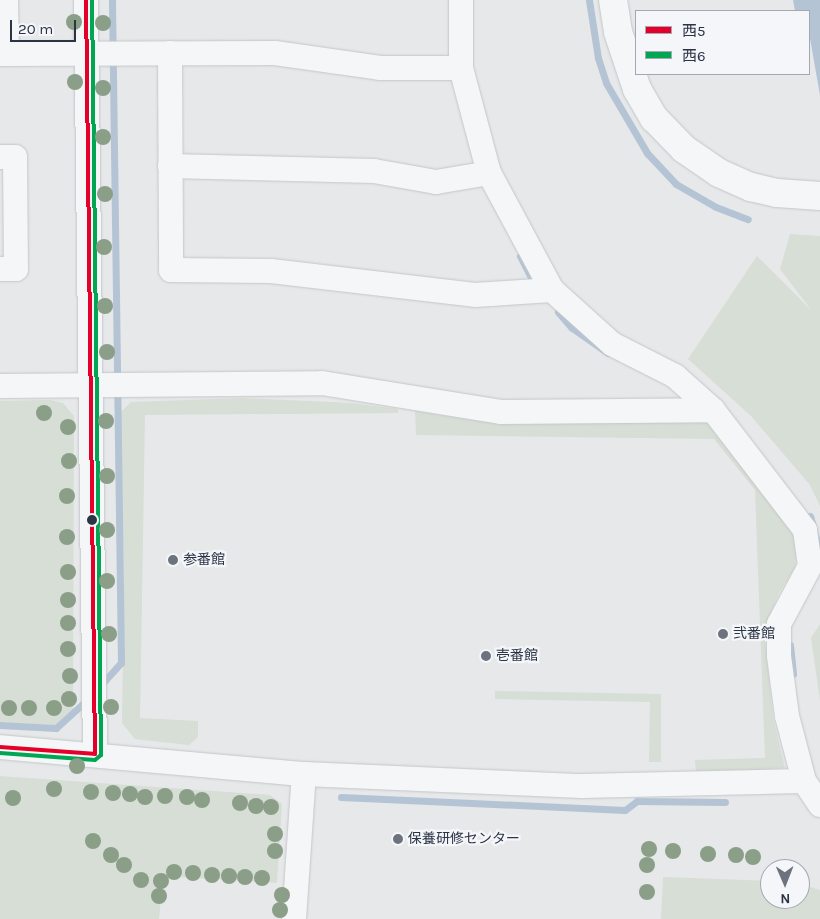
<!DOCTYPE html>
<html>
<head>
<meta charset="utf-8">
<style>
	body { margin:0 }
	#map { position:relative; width:820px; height:919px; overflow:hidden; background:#e6e8ea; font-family:Karla,"Noto Sans JP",sans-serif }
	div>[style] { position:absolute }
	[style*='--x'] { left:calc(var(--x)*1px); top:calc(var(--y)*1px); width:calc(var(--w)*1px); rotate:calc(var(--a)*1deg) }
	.green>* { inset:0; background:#d6ded6 }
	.water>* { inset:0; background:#b4c4d5 }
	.stream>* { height:7px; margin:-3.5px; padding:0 3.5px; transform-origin:3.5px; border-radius:3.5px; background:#b4c4d5 }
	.roads { filter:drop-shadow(0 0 1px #c4c6c8) drop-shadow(0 0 1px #c4c6c8) }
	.minor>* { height:24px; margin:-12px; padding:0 12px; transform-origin:12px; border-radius:12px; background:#f5f6f7 }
	.tertiary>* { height:28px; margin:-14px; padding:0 14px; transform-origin:14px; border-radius:14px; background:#f5f6f7 }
	.bus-1>* { height:4px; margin:-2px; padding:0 2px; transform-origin:2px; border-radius:2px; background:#e4002b }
	.bus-2>* { height:4px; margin:-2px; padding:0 2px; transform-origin:2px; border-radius:2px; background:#00a651 }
	.trees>* { width:16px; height:16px; margin:-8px; border-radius:50%; background:#8a9e88 }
	.dots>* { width:14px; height:14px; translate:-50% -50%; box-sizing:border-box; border:2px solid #f4f6f9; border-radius:50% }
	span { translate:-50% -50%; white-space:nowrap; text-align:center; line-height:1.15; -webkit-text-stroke:4.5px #f4f6f9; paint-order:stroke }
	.poi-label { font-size:14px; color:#2b3445 }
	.left { translate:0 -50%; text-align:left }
	.legend { position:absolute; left:635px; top:10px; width:175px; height:65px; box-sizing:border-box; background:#f4f6f9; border:1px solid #a4a8b1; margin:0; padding:6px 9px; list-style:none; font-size:15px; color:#2b3445 }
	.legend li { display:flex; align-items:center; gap:10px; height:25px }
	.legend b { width:25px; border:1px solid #a4a8b1 }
	.north { position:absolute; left:760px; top:859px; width:50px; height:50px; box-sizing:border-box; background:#f4f6f9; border:1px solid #a4a8b1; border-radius:50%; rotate:179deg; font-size:14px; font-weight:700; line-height:20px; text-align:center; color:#2b3445 }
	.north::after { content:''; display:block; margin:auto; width:18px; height:22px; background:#6c737f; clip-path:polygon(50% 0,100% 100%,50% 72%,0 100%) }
	.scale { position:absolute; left:10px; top:20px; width:66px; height:22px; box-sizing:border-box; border:2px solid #2b3445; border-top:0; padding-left:6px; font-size:15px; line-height:18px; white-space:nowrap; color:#2b3445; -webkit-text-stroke:4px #f4f6f9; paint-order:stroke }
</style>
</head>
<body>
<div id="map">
	<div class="green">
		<i style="clip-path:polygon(790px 234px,820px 236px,820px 506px,810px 485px,751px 416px,688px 359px,757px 256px,812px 311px,780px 269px)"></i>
		<i style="clip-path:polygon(242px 398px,351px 403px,398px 409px,398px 413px,145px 415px,140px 718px,198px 721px,198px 737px,189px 745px,135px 739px,122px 723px,124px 574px,119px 414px,131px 402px)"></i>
		<i style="clip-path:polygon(50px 400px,63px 403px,74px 416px,73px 711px,55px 725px,0 722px,0 401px)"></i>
		<i style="clip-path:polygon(415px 411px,503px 424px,703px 421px,708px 424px,797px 537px,795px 568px,779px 593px,766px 625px,765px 640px,773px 718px,785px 768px,696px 774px,695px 760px,765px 758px,755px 490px,714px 439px,416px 435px)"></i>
		<i style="clip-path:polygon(820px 624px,820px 700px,811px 638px)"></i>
		<i style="clip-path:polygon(495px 691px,661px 694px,661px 762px,649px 762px,650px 702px,495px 699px)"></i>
		<i style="clip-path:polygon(0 776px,270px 795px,282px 804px,277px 883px,163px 876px,159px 919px,0 919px)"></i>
		<i style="clip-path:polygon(663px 877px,770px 881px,770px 899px,800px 899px,800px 884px,820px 890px,820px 919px,661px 919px)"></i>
	</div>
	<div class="water">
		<i style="clip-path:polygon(793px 0,820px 0,820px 95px,809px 33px,809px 11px,795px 11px)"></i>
	</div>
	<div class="stream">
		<i style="--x:589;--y:0;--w:59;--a:81.2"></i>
		<i style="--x:598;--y:58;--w:26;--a:72"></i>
		<i style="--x:606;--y:83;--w:81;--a:59.6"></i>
		<i style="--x:647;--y:153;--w:42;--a:46.9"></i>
		<i style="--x:676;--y:184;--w:46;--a:29.9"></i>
		<i style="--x:716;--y:207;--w:34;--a:21"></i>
		<i style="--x:520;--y:256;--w:25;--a:63"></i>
		<i style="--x:558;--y:312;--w:21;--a:49"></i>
		<i style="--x:572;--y:328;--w:44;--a:34.8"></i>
		<i style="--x:810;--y:516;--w:39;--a:75"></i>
		<i style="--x:790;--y:645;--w:29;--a:84"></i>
		<i style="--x:100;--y:686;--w:31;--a:-48"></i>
		<i style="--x:121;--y:663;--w:663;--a:-90.78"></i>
		<i style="--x:0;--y:725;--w:56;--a:3.1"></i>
		<i style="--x:56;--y:728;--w:45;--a:-42.3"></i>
		<i style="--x:341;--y:797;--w:284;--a:2.6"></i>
		<i style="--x:625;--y:810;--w:15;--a:-37"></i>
		<i style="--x:637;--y:801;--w:88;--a:0.7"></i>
	</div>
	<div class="roads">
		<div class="minor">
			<i style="--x:6;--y:0;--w:54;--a:88.9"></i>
			<i style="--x:86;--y:0;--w:754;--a:89.32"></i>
			<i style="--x:461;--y:0;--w:68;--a:90"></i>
			<i style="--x:461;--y:68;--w:109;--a:75.1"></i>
			<i style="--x:489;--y:173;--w:133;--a:61.7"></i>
			<i style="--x:552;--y:290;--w:81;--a:42"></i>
			<i style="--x:612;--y:344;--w:71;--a:26.9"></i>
			<i style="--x:675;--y:376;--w:51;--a:41.8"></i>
			<i style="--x:713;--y:410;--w:151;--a:52.5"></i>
			<i style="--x:805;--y:530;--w:36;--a:82"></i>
			<i style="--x:810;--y:566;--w:66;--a:118.1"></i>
			<i style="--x:779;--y:624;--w:32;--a:90"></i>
			<i style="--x:779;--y:656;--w:61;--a:82.4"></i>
			<i style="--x:787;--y:716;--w:67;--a:75.3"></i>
			<i style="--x:804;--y:781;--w:29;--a:56"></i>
			<i style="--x:170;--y:53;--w:217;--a:89.7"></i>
			<i style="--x:171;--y:270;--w:100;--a:0.6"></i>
			<i style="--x:271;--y:271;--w:205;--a:6.7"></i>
			<i style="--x:475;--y:295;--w:77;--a:-3.7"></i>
			<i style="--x:0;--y:54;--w:275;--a:-0.2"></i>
			<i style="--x:275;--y:53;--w:106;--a:8.1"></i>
			<i style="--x:380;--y:68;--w:81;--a:0"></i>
			<i style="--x:0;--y:157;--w:15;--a:0"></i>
			<i style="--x:15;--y:157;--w:112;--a:89.5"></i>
			<i style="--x:16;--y:269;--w:16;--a:180"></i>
			<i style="--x:170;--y:166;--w:204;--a:1.4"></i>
			<i style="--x:374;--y:171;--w:63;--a:10.1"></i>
			<i style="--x:436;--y:182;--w:54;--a:-9.6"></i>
			<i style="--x:0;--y:386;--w:322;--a:-0.5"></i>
			<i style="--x:322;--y:383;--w:181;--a:9.2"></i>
			<i style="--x:501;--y:412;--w:212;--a:-0.5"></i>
			<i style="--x:0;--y:747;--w:305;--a:5.1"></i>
			<i style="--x:304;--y:774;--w:278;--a:2.5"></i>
			<i style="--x:582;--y:786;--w:222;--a:-1.3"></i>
			<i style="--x:294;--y:919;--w:145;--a:-86.1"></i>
		</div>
		<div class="tertiary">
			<i style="--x:613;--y:0;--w:32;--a:81"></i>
			<i style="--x:618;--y:32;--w:60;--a:71.6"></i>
			<i style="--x:637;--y:89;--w:34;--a:60"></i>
			<i style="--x:654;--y:118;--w:43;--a:45.9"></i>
			<i style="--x:684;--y:149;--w:42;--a:34.4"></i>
			<i style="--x:719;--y:173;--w:35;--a:24"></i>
			<i style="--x:751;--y:187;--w:27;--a:13"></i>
			<i style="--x:777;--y:193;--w:43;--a:4"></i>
		</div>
	</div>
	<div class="bus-1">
		<i style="--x:0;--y:747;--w:95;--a:4.2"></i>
		<i style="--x:95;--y:754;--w:754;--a:-90.68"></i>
	</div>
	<div class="bus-2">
		<i style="--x:0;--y:753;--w:95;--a:4.2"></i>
		<i style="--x:95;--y:760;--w:8;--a:-40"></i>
		<i style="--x:101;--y:755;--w:755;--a:-90.68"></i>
	</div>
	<div class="trees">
		<i style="left:74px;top:22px"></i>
		<i style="left:103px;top:23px"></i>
		<i style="left:75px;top:82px"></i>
		<i style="left:103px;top:88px"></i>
		<i style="left:103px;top:137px"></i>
		<i style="left:105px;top:194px"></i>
		<i style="left:104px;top:247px"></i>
		<i style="left:105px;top:306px"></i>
		<i style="left:107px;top:352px"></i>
		<i style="left:44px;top:413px"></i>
		<i style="left:106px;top:421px"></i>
		<i style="left:68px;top:427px"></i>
		<i style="left:69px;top:461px"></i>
		<i style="left:107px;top:476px"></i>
		<i style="left:67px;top:496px"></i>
		<i style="left:107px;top:530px"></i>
		<i style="left:67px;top:537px"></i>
		<i style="left:68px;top:572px"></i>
		<i style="left:107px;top:581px"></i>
		<i style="left:68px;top:600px"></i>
		<i style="left:68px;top:623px"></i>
		<i style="left:109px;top:634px"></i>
		<i style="left:68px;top:649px"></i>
		<i style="left:70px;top:676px"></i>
		<i style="left:69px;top:699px"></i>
		<i style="left:111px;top:707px"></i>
		<i style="left:9px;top:708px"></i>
		<i style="left:29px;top:708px"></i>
		<i style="left:54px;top:708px"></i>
		<i style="left:77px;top:766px"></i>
		<i style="left:54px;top:789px"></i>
		<i style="left:91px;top:792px"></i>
		<i style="left:113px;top:793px"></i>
		<i style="left:130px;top:794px"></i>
		<i style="left:165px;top:796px"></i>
		<i style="left:145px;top:797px"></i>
		<i style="left:187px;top:797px"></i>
		<i style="left:13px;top:798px"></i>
		<i style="left:202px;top:800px"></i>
		<i style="left:240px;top:803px"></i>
		<i style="left:256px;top:806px"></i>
		<i style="left:271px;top:807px"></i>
		<i style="left:275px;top:834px"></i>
		<i style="left:93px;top:841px"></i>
		<i style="left:649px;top:849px"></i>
		<i style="left:275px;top:851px"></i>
		<i style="left:673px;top:851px"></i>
		<i style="left:708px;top:854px"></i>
		<i style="left:111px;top:855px"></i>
		<i style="left:736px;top:855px"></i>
		<i style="left:753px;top:857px"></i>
		<i style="left:124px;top:865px"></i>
		<i style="left:647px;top:865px"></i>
		<i style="left:174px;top:872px"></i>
		<i style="left:193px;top:873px"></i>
		<i style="left:212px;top:875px"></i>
		<i style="left:229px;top:876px"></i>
		<i style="left:245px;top:877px"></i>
		<i style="left:262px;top:878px"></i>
		<i style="left:141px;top:880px"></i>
		<i style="left:161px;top:881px"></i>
		<i style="left:647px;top:892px"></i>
		<i style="left:282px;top:895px"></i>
		<i style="left:159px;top:896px"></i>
		<i style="left:280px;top:910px"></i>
	</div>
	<div class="dots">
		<i style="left:92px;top:520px;background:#2b3445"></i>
		<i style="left:173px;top:560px;background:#6c737f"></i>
		<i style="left:723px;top:634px;background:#6c737f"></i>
		<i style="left:486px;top:656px;background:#6c737f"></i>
		<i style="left:398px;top:839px;background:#6c737f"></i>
	</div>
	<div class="poi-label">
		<span class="left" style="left:183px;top:560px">参番館</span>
		<span class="left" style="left:733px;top:634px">弐番館</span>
		<span class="left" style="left:496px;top:656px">壱番館</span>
		<span class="left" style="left:408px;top:839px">保養研修センター</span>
	</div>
	<ul class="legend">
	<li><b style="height:6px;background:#e4002b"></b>西5</li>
	<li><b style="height:6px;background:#00a651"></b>西6</li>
	</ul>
	<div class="north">N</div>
	<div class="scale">20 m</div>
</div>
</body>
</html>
